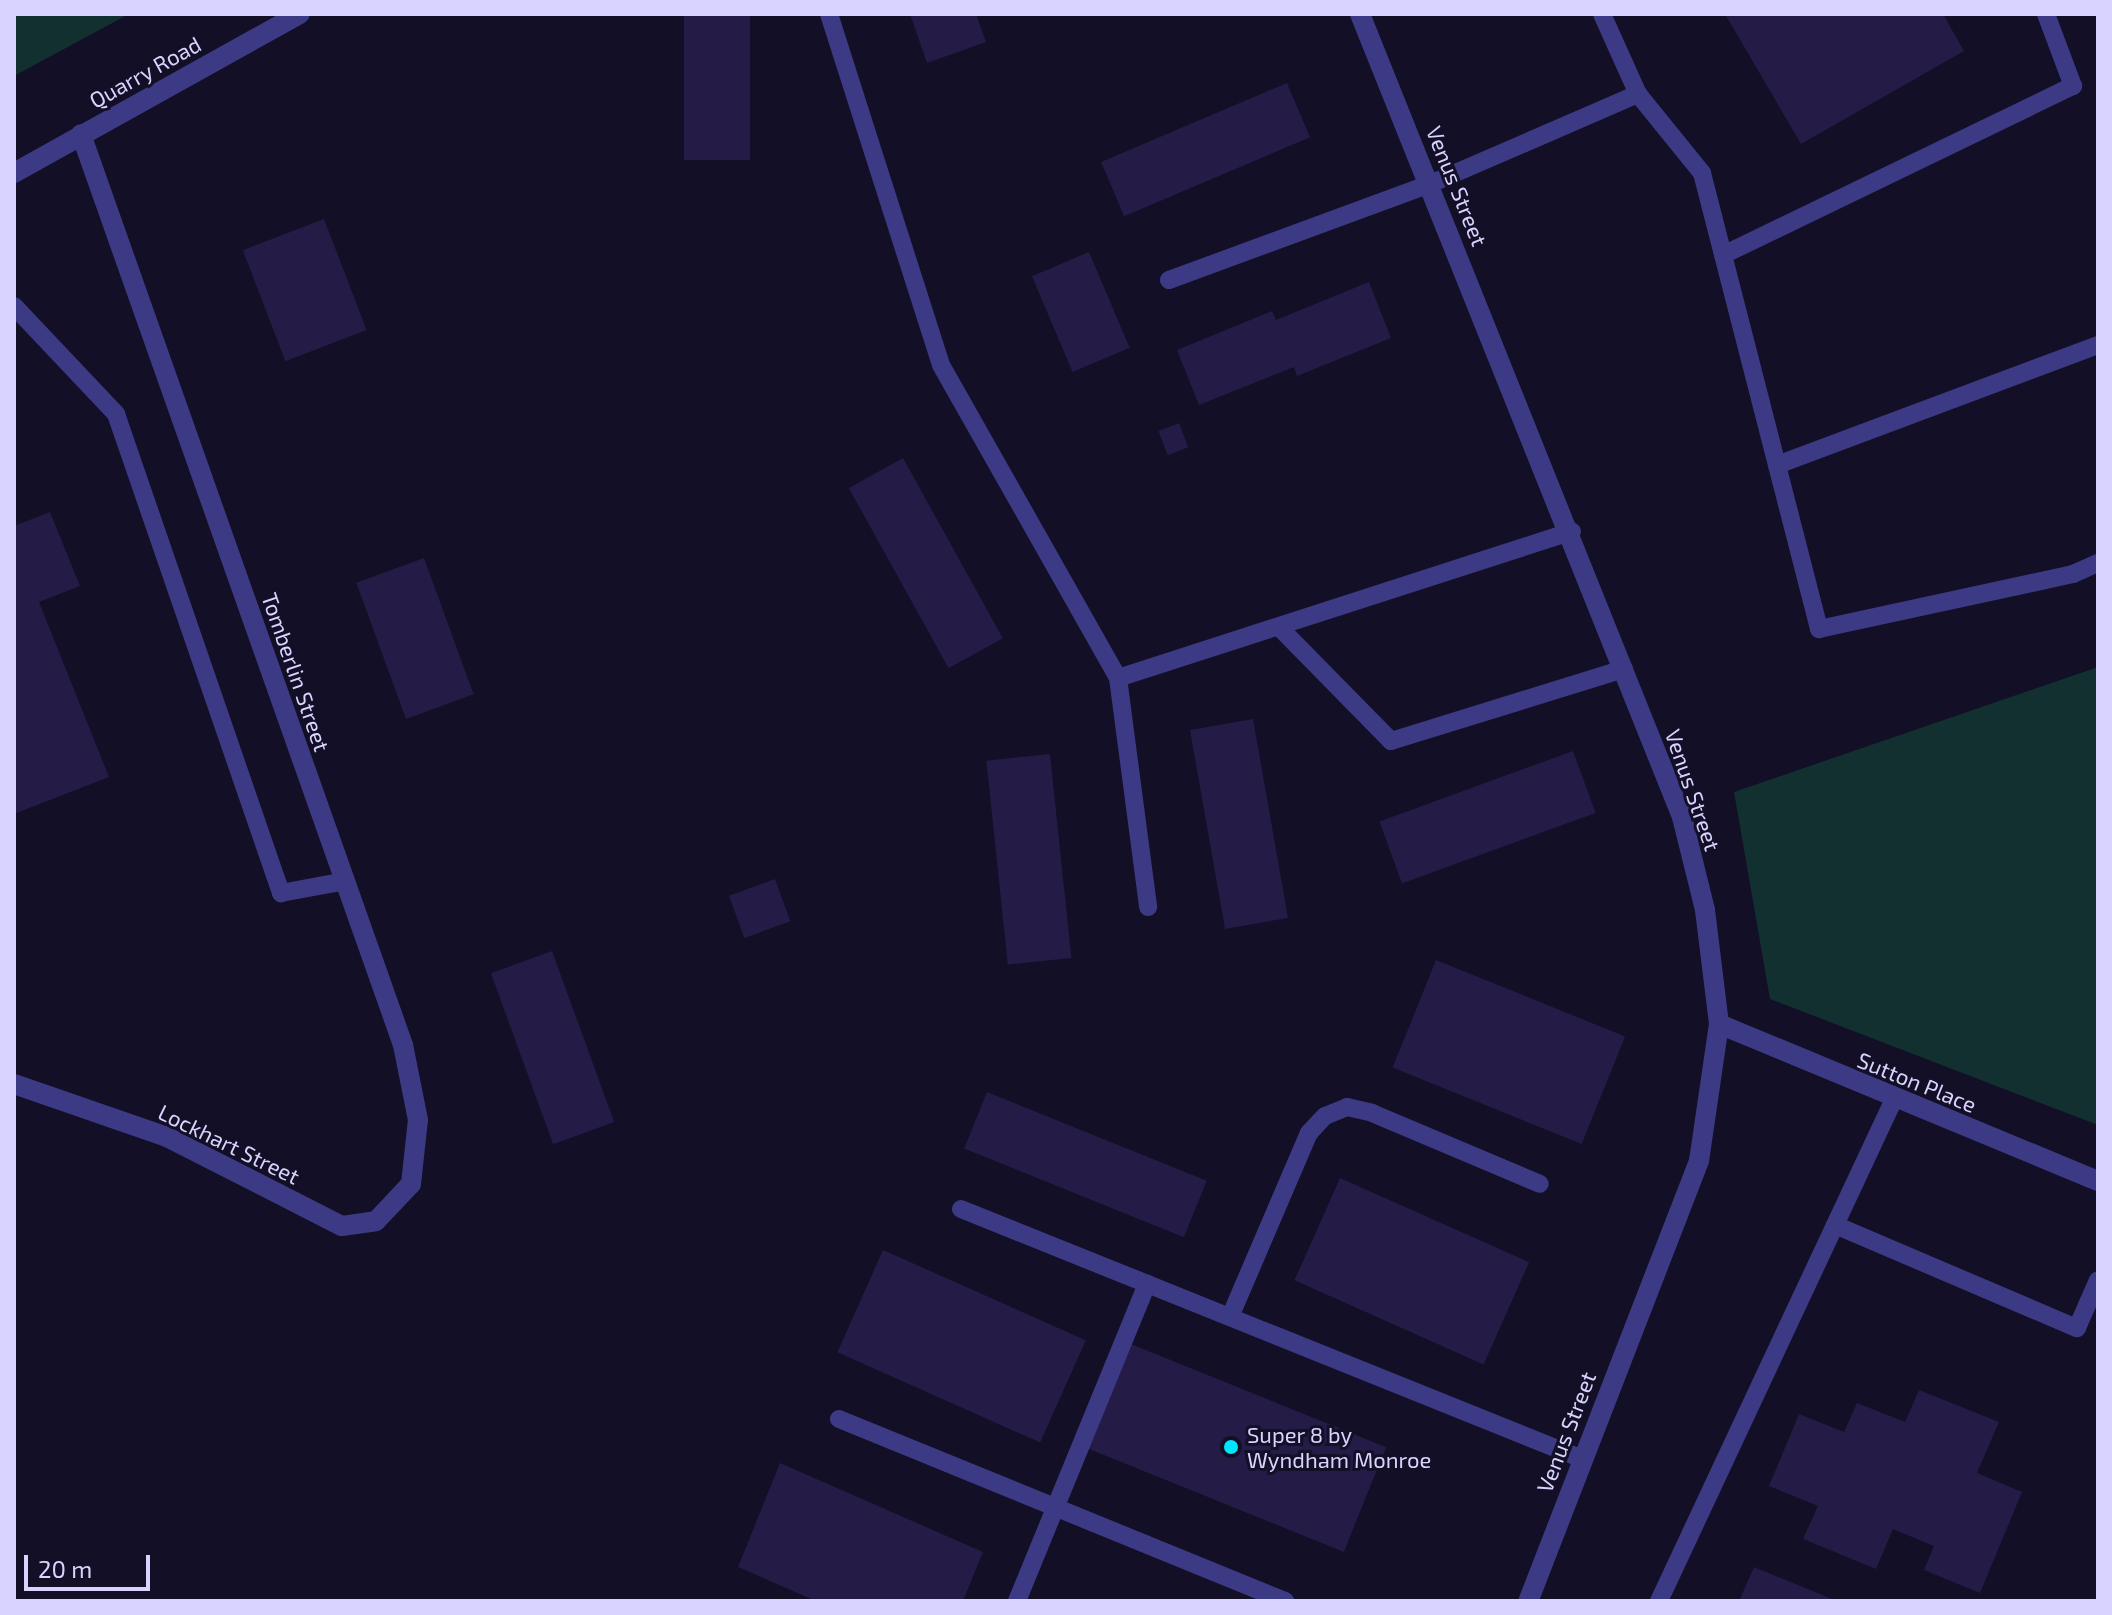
<!DOCTYPE html>
<html>
<head>
<meta charset="utf-8">
<style>
	body { margin:0 }
	#map { position:relative; width:2112px; height:1615px; overflow:hidden; background:#130f26; font-family:"Exo 2",sans-serif }
	div>[style] { position:absolute }
	[style*='--x'] { left:calc(var(--x)*1px); top:calc(var(--y)*1px); width:calc(var(--w)*1px); rotate:calc(var(--a)*1deg) }
	.green>* { inset:0; background:#12302f }
	.building>* { inset:0; background:#241b47; transform-origin:0 0 }
	.service>* { height:18px; margin:-9px; padding:0 9px; transform-origin:9px; border-radius:9px; background:#3d3a85 }
	.minor>* { height:20px; margin:-10px; padding:0 10px; transform-origin:10px; border-radius:10px; background:#3d3a85 }
	.tertiary>* { height:20px; margin:-10px; padding:0 10px; transform-origin:10px; border-radius:10px; background:#3d3a85 }
	.dots>* { width:22px; height:22px; translate:-50% -50%; box-sizing:border-box; border:4px solid #130f26; border-radius:50% }
	span { translate:-50% -50%; white-space:nowrap; text-align:center; line-height:1.15; -webkit-text-stroke:6px #130f26; paint-order:stroke }
	.street-label { font-size:22px; color:#d9d4ff }
	.poi-label { font-size:22px; color:#d9d4ff }
	.left { translate:0 -50%; text-align:left }
	.frame { position:absolute; inset:0; border:16px solid #d9d4ff; pointer-events:none }
	.scale { position:absolute; left:24px; top:1555px; width:126px; height:36px; box-sizing:border-box; border:4px solid #d9d4ff; border-top:0; padding-left:10px; font-size:24px; line-height:28px; white-space:nowrap; color:#d9d4ff; -webkit-text-stroke:6px #130f26; paint-order:stroke }
</style>
</head>
<body>
<div id="map">
	<div class="green">
		<i style="clip-path:polygon(14px 14px,129px 14px,14px 76px)"></i>
		<i style="clip-path:polygon(2098px 667px,2098px 1125px,1770px 999px,1734px 792px)"></i>
	</div>
	<div class="building">
		<i style="left:684px;top:14px;width:66px;height:146px"></i>
		<i style="clip-path:polygon(910px 14px,976px 14px,986px 42px,927px 63px)"></i>
		<i style="clip-path:polygon(1725px 14px,1943px 14px,1964px 51px,1801px 144px)"></i>
		<i style="left:1287px;top:83px;width:59px;height:202px;rotate:67deg"></i>
		<i style="left:324px;top:219px;width:119px;height:87px;rotate:69deg"></i>
		<i style="left:1089px;top:252px;width:104px;height:62px;rotate:67deg"></i>
		<i style="clip-path:polygon(1369px 282px,1391px 338px,1297px 376px,1294px 367px,1199px 405px,1177px 350px,1272px 311px,1276px 320px)"></i>
		<i style="left:1179px;top:423px;width:26px;height:22px;rotate:69deg"></i>
		<i style="left:903px;top:458px;width:206px;height:62px;rotate:61deg"></i>
		<i style="clip-path:polygon(50px 512px,80px 586px,39px 602px,109px 777px,14px 814px,14px 526px)"></i>
		<i style="left:424px;top:558px;width:145px;height:72px;rotate:70deg"></i>
		<i style="left:1253px;top:719px;width:202px;height:64px;rotate:80deg"></i>
		<i style="left:1573px;top:751px;width:66px;height:206px;rotate:70deg"></i>
		<i style="left:1050px;top:754px;width:205px;height:64px;rotate:84deg"></i>
		<i style="left:775px;top:879px;width:45px;height:49px;rotate:70deg"></i>
		<i style="left:552px;top:951px;width:182px;height:65px;rotate:70deg"></i>
		<i style="left:1436px;top:960px;width:204px;height:116px;rotate:22deg"></i>
		<i style="left:987px;top:1092px;width:237px;height:61px;rotate:22deg"></i>
		<i style="left:1340px;top:1178px;width:207px;height:112px;rotate:24deg"></i>
		<i style="left:883px;top:1250px;width:222px;height:112px;rotate:24deg"></i>
		<i style="left:1121px;top:1340px;width:286px;height:113px;rotate:22deg"></i>
		<i style="clip-path:polygon(1919px 1390px,1999px 1422px,1977px 1473px,2022px 1492px,1980px 1593px,1924px 1570px,1934px 1546px,1893px 1529px,1876px 1569px,1803px 1539px,1818px 1506px,1769px 1486px,1799px 1414px,1844px 1432px,1857px 1403px,1905px 1422px)"></i>
		<i style="clip-path:polygon(780px 1463px,983px 1552px,963px 1601px,816px 1601px,738px 1567px)"></i>
		<i style="clip-path:polygon(1754px 1567px,1837px 1601px,1739px 1601px)"></i>
	</div>
	<div class="service">
		<i style="--x:829;--y:14;--w:368;--a:72.3"></i>
		<i style="--x:941;--y:365;--w:360;--a:60.5"></i>
		<i style="--x:1118;--y:678;--w:231;--a:82.5"></i>
		<i style="--x:1602;--y:14;--w:88;--a:65.8"></i>
		<i style="--x:1723;--y:255;--w:389;--a:-25.8"></i>
		<i style="--x:2073;--y:86;--w:77;--a:-110.6"></i>
		<i style="--x:1169;--y:280;--w:278;--a:-20.2"></i>
		<i style="--x:1430;--y:184;--w:227;--a:-23.4"></i>
		<i style="--x:1638;--y:94;--w:102;--a:51"></i>
		<i style="--x:1702;--y:173;--w:471;--a:75.6"></i>
		<i style="--x:1819;--y:629;--w:260;--a:-12.2"></i>
		<i style="--x:2073;--y:574;--w:27;--a:-24"></i>
		<i style="--x:14;--y:306;--w:149;--a:46.6"></i>
		<i style="--x:116;--y:414;--w:507;--a:70.99"></i>
		<i style="--x:281;--y:893;--w:65;--a:-10.6"></i>
		<i style="--x:1777;--y:465;--w:343;--a:-20.5"></i>
		<i style="--x:1279;--y:627;--w:160;--a:45.5"></i>
		<i style="--x:1391;--y:741;--w:244;--a:-17.2"></i>
		<i style="--x:1118;--y:678;--w:477;--a:-17.9"></i>
		<i style="--x:961;--y:1209;--w:667;--a:21.91"></i>
		<i style="--x:1835;--y:1225;--w:263;--a:23.1"></i>
		<i style="--x:2077;--y:1328;--w:52;--a:-66.4"></i>
		<i style="--x:1230;--y:1317;--w:200;--a:-66.8"></i>
		<i style="--x:1309;--y:1133;--w:23;--a:-47"></i>
		<i style="--x:1325;--y:1116;--w:24;--a:-22"></i>
		<i style="--x:1347;--y:1107;--w:26;--a:13"></i>
		<i style="--x:1372;--y:1113;--w:182;--a:22.9"></i>
		<i style="--x:839;--y:1419;--w:482;--a:22.2"></i>
		<i style="--x:1017;--y:1601;--w:343;--a:-67.7"></i>
		<i style="--x:1659;--y:1601;--w:554;--a:-64.91"></i>
	</div>
	<div class="minor">
		<i style="--x:1360;--y:14;--w:865;--a:68.15"></i>
		<i style="--x:1682;--y:817;--w:96;--a:76.1"></i>
		<i style="--x:1705;--y:910;--w:115;--a:83"></i>
		<i style="--x:1719;--y:1024;--w:138;--a:98.3"></i>
		<i style="--x:1699;--y:1161;--w:472;--a:111.2"></i>
		<i style="--x:1719;--y:1024;--w:410;--a:22.5"></i>
		<i style="--x:14;--y:1084;--w:162;--a:19.1"></i>
		<i style="--x:167;--y:1137;--w:196;--a:27"></i>
		<i style="--x:342;--y:1226;--w:34;--a:-8"></i>
		<i style="--x:376;--y:1221;--w:51;--a:-46.6"></i>
		<i style="--x:411;--y:1184;--w:64;--a:-83.8"></i>
		<i style="--x:418;--y:1120;--w:76;--a:-101.3"></i>
		<i style="--x:403;--y:1045;--w:966;--a:-109.47"></i>
	</div>
	<div class="tertiary">
		<i style="--x:14;--y:173;--w:327;--a:-29.1"></i>
	</div>
	<div class="dots">
		<i style="left:1231px;top:1447px;background:#00e5ff"></i>
	</div>
	<div class="street-label">
		<span style="left:145px;top:72px;rotate:-29deg">Quarry Road</span>
		<span style="left:1457px;top:186px;rotate:68deg">Venus Street</span>
		<span style="left:296px;top:672px;rotate:71deg">Tomberlin Street</span>
		<span style="left:1693px;top:790px;rotate:71deg">Venus Street</span>
		<span style="left:1917px;top:1082px;rotate:22deg">Sutton Place</span>
		<span style="left:229px;top:1144px;rotate:26deg">Lockhart Street</span>
		<span style="left:1566px;top:1432px;rotate:-69deg">Venus Street</span>
	</div>
	<div class="poi-label">
		<span class="left" style="left:1247px;top:1447px">Super 8 by<br>Wyndham Monroe</span>
	</div>
	<div class="frame"></div>
	<div class="scale">20 m</div>
</div>
</body>
</html>
